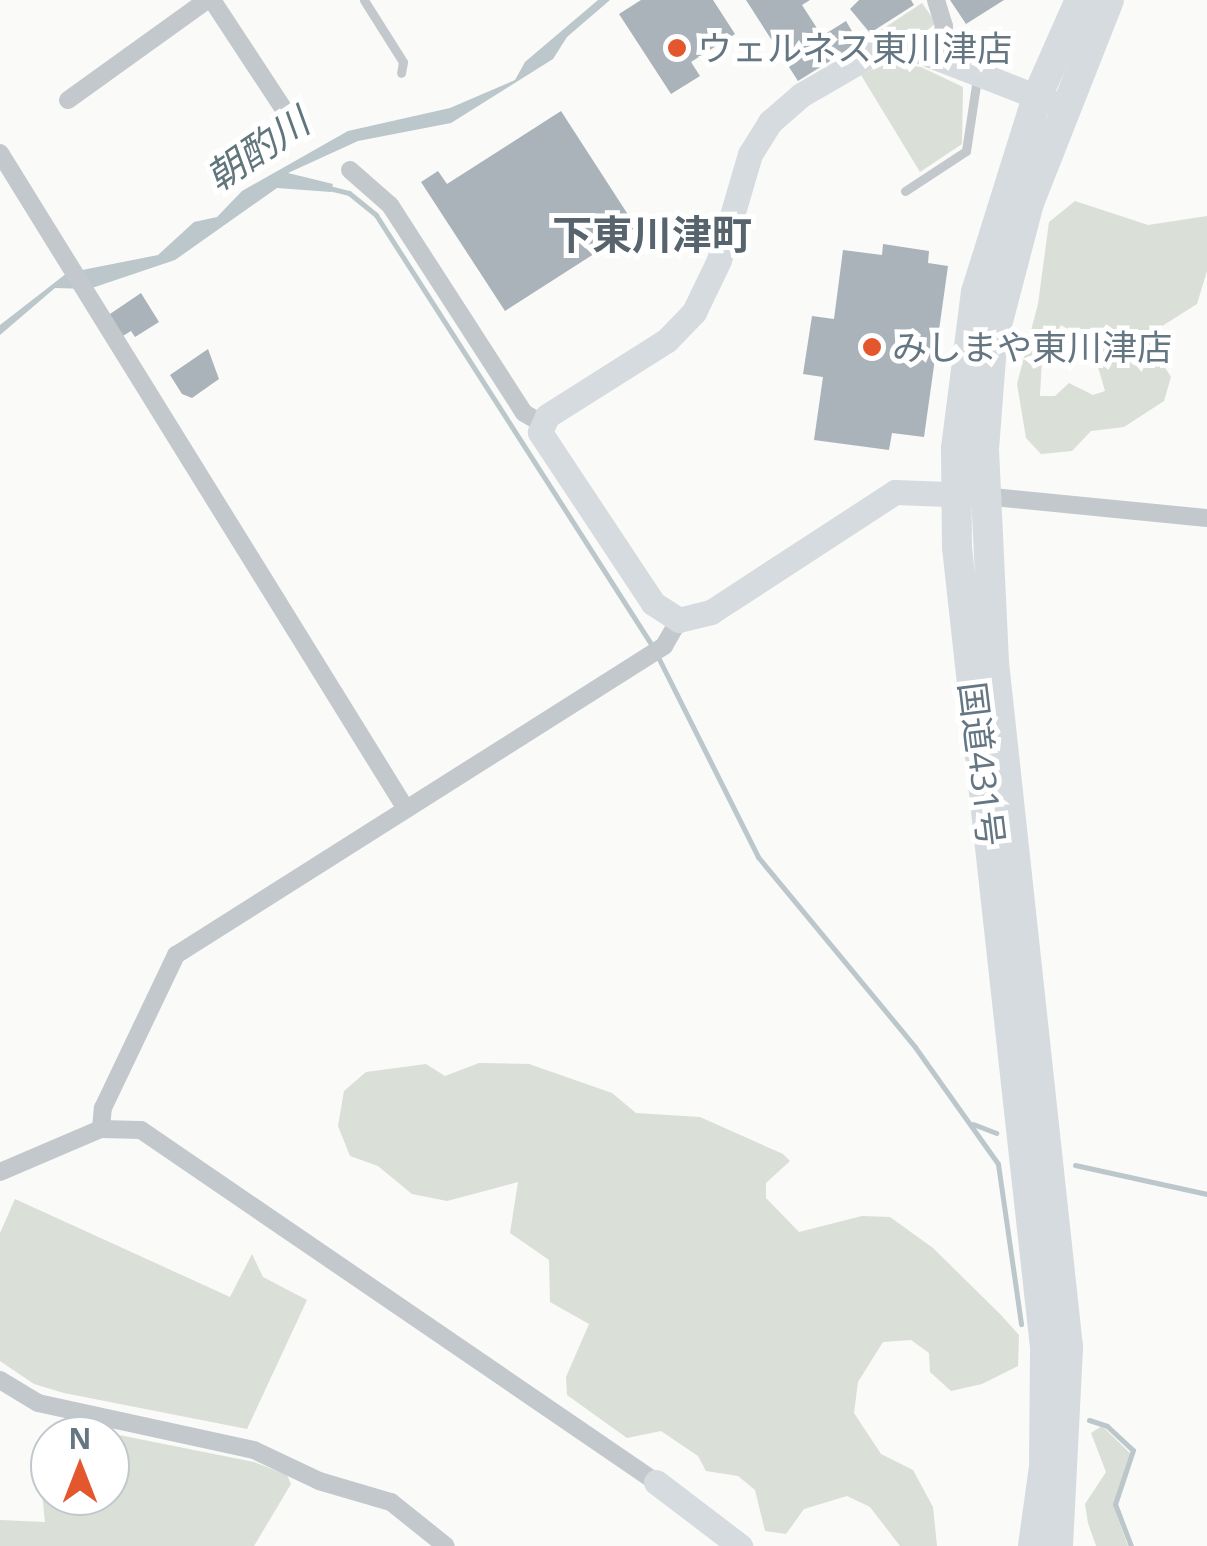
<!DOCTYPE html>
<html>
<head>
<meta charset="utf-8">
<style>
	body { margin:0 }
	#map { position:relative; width:1207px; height:1546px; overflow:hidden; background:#fafaf8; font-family:"Open Sans","Noto Sans JP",sans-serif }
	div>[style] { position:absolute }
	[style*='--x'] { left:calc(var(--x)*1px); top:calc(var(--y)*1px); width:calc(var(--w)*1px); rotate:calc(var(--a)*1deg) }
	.green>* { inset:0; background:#dadfd7 }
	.water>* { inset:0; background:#bbc7cb }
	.stream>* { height:5px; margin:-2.5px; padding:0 2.5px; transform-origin:2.5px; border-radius:2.5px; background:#bbc7cb }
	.building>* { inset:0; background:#aab3b9 }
	.lane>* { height:9px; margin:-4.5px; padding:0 4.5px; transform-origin:4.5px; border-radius:4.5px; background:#c3c8cc }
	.street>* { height:18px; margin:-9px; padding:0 9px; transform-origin:9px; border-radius:9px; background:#c3c8cc }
	.secondary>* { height:25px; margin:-12.5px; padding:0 12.5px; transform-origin:12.5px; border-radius:12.5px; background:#d6dbdf }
	.highway>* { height:30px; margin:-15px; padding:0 15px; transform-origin:15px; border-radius:15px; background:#d6dbdf }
	.dots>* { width:28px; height:28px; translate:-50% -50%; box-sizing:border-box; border:5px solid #fff; border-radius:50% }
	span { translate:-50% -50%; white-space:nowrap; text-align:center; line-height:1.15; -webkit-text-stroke:10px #fff; paint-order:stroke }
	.poi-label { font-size:35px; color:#657683 }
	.left { translate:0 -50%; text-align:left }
	.street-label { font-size:35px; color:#657683 }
	.water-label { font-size:38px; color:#60757c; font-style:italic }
	.quarter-label { font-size:40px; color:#57646e; font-weight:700 }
	.north { position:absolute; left:30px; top:1416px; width:100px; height:100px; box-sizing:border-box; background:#fff; border:2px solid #c1c8cd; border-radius:50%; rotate:0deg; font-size:28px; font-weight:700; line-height:40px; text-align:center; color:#657683 }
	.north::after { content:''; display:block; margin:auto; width:35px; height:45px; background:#e4572e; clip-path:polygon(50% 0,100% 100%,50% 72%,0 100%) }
</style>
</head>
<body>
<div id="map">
	<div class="green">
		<i style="clip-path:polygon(922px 3px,936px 23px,919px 37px,869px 38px)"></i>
		<i style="clip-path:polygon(885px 63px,921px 67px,963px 87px,962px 144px,920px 172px,861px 75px)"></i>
		<i style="clip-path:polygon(evenodd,1075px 201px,1148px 225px,1207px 216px,1207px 271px,1197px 304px,1159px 328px,1149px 342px,1171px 377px,1164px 401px,1124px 427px,1091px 431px,1072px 451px,1041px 454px,1026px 438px,1017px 384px,1038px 304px,1049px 222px,1075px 201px,1061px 325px,1091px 343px,1105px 391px,1093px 395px,1069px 383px,1055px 396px,1040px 396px,1042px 358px,1061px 325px)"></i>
		<i style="clip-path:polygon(479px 1063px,529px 1064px,612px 1093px,636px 1113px,700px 1117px,783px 1154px,790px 1161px,766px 1183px,766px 1198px,799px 1232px,862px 1216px,890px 1217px,933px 1248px,1001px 1315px,1019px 1335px,1018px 1366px,982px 1384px,951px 1391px,930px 1372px,929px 1353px,911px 1340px,883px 1342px,858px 1382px,854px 1413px,881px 1454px,913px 1470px,933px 1507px,937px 1546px,900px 1546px,870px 1507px,847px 1496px,804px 1509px,786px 1534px,765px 1531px,755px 1490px,738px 1476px,706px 1471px,698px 1456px,661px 1431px,627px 1438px,567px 1395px,566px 1377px,589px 1324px,550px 1302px,549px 1260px,510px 1233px,518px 1182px,447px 1201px,412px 1194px,378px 1166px,350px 1156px,338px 1126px,344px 1091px,366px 1072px,426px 1064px,445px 1076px)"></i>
		<i style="clip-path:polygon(15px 1199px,230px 1297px,252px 1254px,263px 1277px,307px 1300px,247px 1429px,64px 1393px,34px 1384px,0 1361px,0 1233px)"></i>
		<i style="clip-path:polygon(69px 1425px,254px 1462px,287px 1475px,291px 1484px,254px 1546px,0 1546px,0 1520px,45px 1522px,41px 1484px,50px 1452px,50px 1496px,110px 1496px,110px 1436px,58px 1436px)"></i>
		<i style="clip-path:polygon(1102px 1426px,1133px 1456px,1113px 1504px,1128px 1546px,1096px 1546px,1088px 1523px,1085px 1504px,1106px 1472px,1091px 1433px)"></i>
	</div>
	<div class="water">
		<i style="clip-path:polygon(598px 0,610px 0,567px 37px,553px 59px,451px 123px,358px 141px,288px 173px,333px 184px,331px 192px,277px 188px,175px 260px,89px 289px,55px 288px,0 335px,0 325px,67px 273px,158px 255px,194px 222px,217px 217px,242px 191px,348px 131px,450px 108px,515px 80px,525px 62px)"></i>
	</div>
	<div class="stream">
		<i style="--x:329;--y:188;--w:21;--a:14"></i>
		<i style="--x:349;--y:193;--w:35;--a:39"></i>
		<i style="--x:376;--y:215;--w:513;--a:57.33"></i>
		<i style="--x:658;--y:657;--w:224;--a:63.4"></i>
		<i style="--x:758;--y:857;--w:246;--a:50.4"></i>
		<i style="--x:915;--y:1047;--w:143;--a:54.6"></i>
		<i style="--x:998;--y:1164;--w:162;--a:81.8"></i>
		<i style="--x:973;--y:1124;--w:25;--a:21"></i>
		<i style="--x:1075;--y:1165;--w:135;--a:12.4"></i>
		<i style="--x:1089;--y:1420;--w:19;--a:18"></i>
		<i style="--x:1107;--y:1426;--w:35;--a:43"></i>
		<i style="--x:1133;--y:1450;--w:57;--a:108.4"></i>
		<i style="--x:1115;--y:1504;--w:45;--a:69.1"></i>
	</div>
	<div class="building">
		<i style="clip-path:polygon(641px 0,713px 0,735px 34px,691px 62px,700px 76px,671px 94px,619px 14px)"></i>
		<i style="clip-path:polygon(746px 0,810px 0,802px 5px,822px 36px,846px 21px,859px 43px,798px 81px)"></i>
		<i style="clip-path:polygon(859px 0,911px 0,914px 5px,870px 33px,850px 9px)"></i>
		<i style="clip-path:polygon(950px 0,1004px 0,966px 24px)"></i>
		<i style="clip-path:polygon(561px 111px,636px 227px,505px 311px,421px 182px,438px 171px,447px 184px)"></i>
		<i style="clip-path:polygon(883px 244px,929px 251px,928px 263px,948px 266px,924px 437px,892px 433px,889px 450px,814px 440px,823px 377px,803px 374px,812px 316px,834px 319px,843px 250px,882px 255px)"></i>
		<i style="clip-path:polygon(141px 293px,159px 322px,135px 337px,131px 331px,121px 337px,107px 316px)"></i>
		<i style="clip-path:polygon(208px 349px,219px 379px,192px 398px,182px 394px,170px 375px)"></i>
	</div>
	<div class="lane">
		<i style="--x:364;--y:0;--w:73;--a:57.8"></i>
		<i style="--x:403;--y:62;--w:11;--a:100"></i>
		<i style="--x:905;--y:191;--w:73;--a:-33.3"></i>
		<i style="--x:966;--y:151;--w:74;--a:-81.4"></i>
	</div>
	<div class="street">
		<i style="--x:212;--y:0;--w:136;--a:56.7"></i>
		<i style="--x:936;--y:0;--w:27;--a:73"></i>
		<i style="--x:944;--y:26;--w:30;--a:102"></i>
		<i style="--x:68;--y:100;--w:171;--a:-35.7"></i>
		<i style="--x:0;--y:153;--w:771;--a:58.25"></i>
		<i style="--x:350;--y:170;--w:53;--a:41.2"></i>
		<i style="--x:390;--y:205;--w:247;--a:57.2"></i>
		<i style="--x:524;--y:413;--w:20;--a:30"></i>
		<i style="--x:983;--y:496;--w:225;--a:5.6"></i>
		<i style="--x:101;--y:1129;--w:21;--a:-85"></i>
		<i style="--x:103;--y:1108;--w:170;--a:-64.5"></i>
		<i style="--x:176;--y:955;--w:578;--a:-32.34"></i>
		<i style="--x:664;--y:646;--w:30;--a:-60"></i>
		<i style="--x:0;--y:1172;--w:110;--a:-23.1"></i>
		<i style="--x:101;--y:1129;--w:40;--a:1.4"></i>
		<i style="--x:141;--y:1130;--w:624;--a:34.35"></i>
		<i style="--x:0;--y:1380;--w:44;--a:31.2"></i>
		<i style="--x:38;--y:1403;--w:221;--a:12.3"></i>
		<i style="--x:254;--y:1450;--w:72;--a:25.5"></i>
		<i style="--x:319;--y:1481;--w:75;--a:16.3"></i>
		<i style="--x:391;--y:1502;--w:70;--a:38.7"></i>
	</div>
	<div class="secondary">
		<i style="--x:973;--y:495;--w:78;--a:-177.8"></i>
		<i style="--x:895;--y:492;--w:220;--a:146.9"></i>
		<i style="--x:711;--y:612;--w:33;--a:166"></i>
		<i style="--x:679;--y:620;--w:31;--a:-147"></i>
		<i style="--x:653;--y:603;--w:205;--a:-123.5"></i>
		<i style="--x:540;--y:432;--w:17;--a:-66"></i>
		<i style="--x:547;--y:416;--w:142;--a:-32.3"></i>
		<i style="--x:667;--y:340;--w:39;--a:-46"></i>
		<i style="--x:694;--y:312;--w:58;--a:-64.3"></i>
		<i style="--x:719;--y:260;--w:110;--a:-73.7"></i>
		<i style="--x:750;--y:154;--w:38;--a:-58"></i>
		<i style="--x:770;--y:122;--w:41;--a:-41.1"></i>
		<i style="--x:801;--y:95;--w:88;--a:-30.1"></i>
		<i style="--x:877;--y:51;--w:35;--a:-5"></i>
		<i style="--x:912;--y:48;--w:151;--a:21.3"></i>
		<i style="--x:656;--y:1482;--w:106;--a:37.3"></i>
	</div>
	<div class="highway">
		<i style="--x:1033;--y:1546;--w:80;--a:-82.1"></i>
		<i style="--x:1044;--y:1467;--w:120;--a:-89.5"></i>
		<i style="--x:1045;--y:1347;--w:805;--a:-96.28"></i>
		<i style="--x:957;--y:547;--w:99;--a:-90.6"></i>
		<i style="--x:956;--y:448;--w:157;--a:-82.7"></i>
		<i style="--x:976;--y:292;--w:204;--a:-72.6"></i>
		<i style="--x:1037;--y:97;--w:106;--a:-66.1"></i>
		<i style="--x:1058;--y:1546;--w:199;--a:-87.1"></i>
		<i style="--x:1068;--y:1347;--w:689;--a:-96.17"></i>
		<i style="--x:994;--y:662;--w:213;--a:-92.7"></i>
		<i style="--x:984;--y:449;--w:105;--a:-85.6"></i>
		<i style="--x:992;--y:344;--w:146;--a:-75.3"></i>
		<i style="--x:1029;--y:203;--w:218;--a:-68.5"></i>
	</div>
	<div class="dots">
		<i style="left:677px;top:48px;background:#e4572e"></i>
		<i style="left:872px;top:347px;background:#e4572e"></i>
	</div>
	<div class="poi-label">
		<span class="left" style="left:697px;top:48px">ウェルネス東川津店</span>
		<span class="left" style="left:892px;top:347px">みしまや東川津店</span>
	</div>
	<div class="street-label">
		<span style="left:982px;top:764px;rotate:83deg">国道431号</span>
	</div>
	<div class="water-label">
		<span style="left:257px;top:149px;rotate:-34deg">朝酌川</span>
	</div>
	<div class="quarter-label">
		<span style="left:652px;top:234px">下東川津町</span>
	</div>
	<div class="north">N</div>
</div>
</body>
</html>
